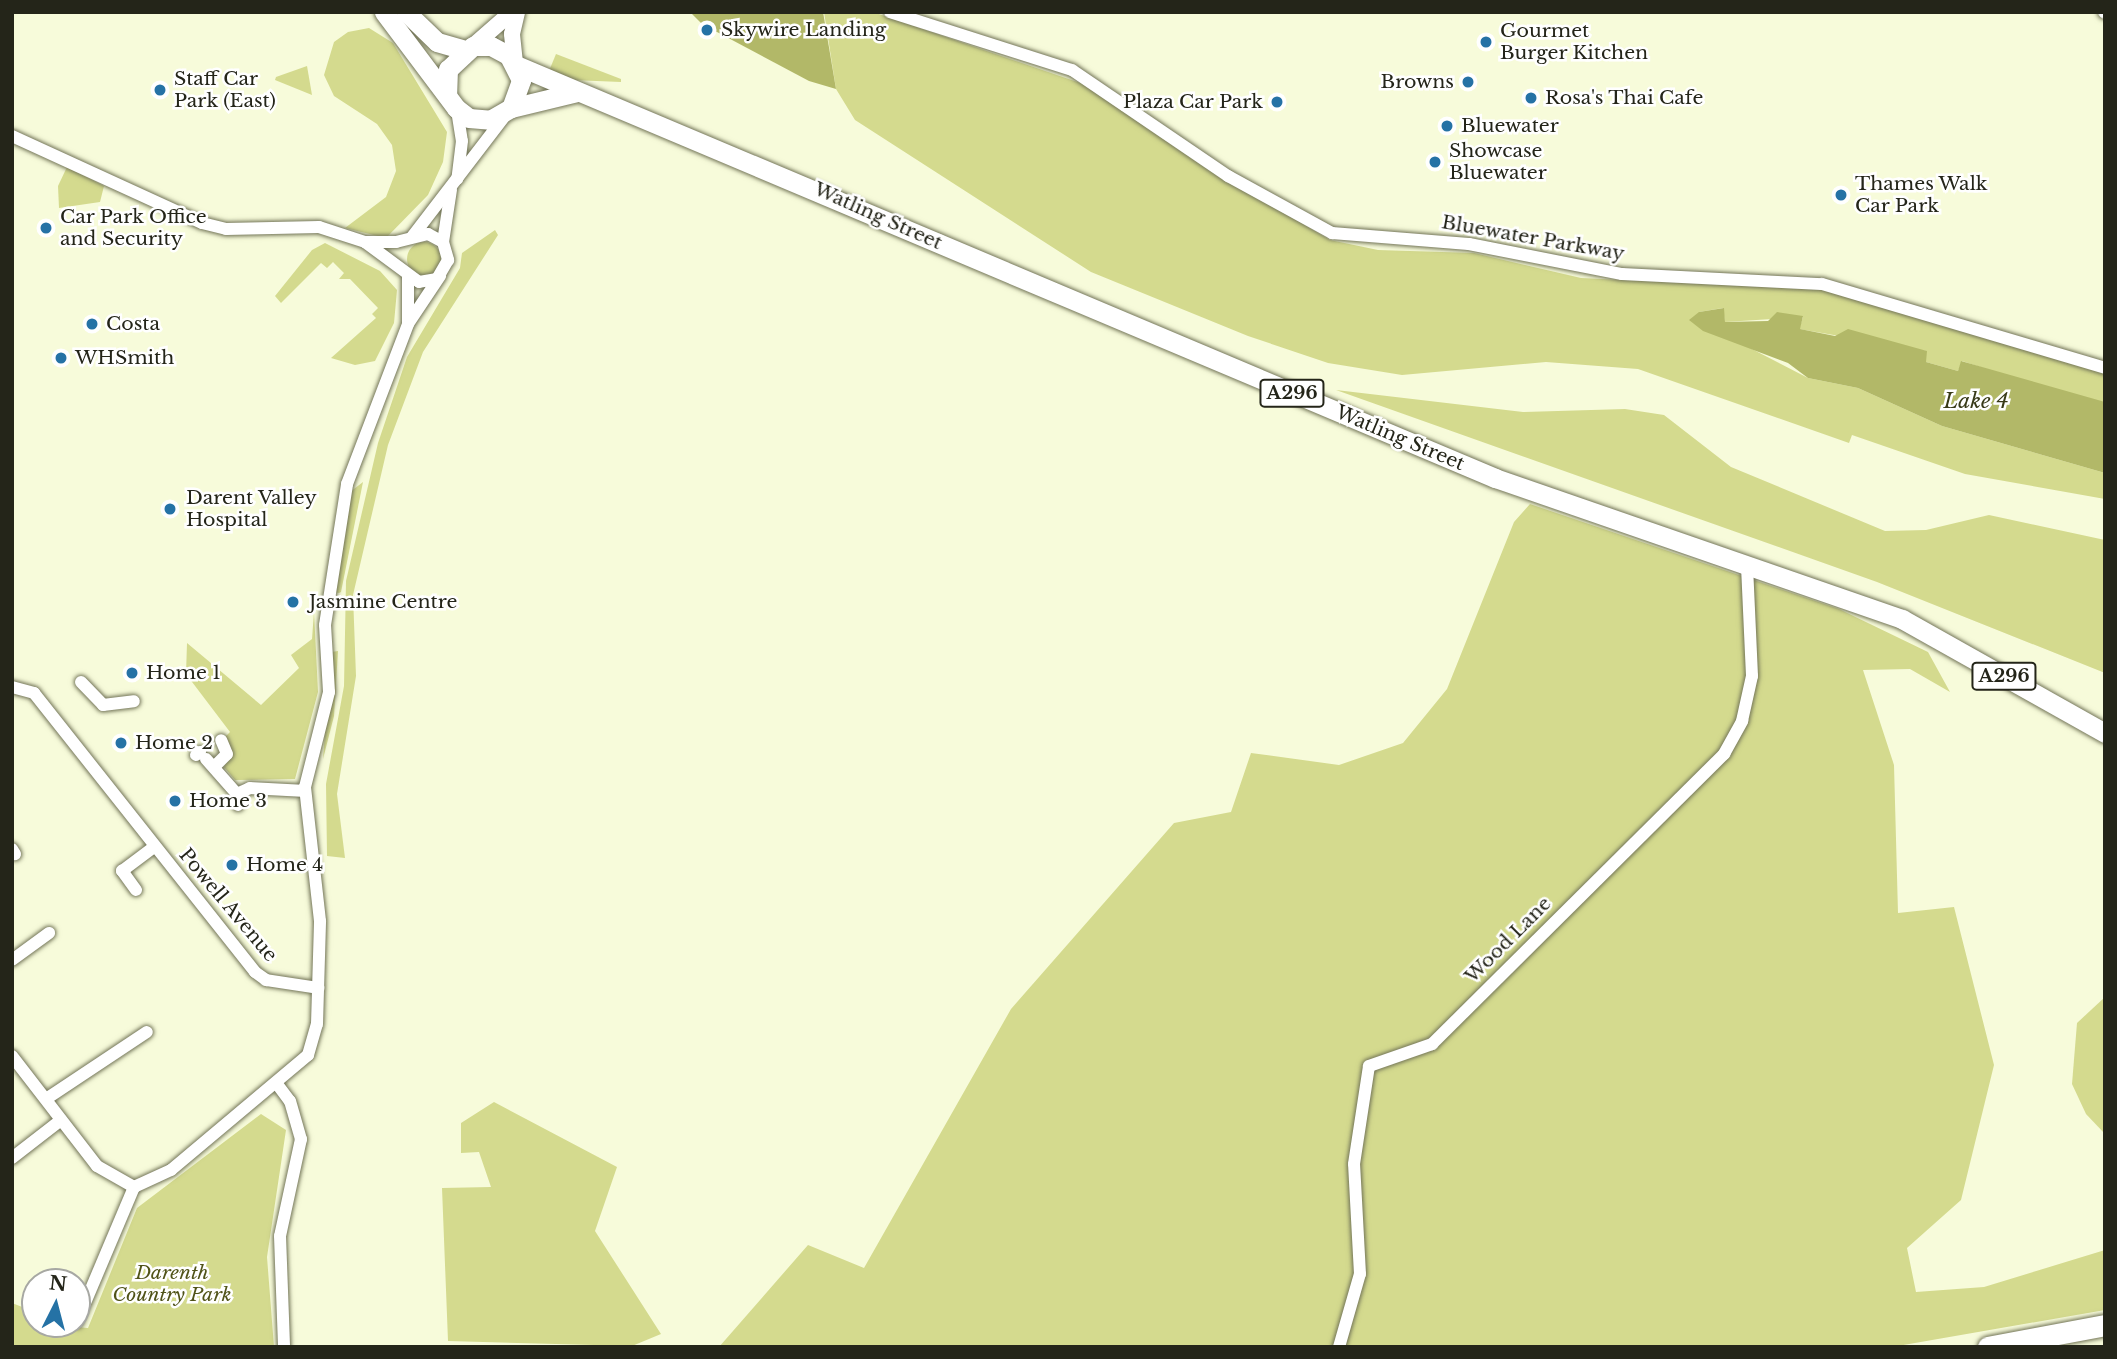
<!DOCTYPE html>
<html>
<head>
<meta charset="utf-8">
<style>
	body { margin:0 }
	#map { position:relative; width:2117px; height:1359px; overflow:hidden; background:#f7fbda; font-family:"Libre Baskerville",serif }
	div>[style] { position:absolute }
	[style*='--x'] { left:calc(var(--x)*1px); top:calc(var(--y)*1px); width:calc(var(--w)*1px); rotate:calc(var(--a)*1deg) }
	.green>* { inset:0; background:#d4da8e }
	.round { border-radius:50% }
	.water>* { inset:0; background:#b2b868 }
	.roads { filter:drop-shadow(0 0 2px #737558) drop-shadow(0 0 2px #737558) }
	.street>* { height:12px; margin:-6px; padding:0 6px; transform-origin:6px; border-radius:6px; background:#fff }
	.secondary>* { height:16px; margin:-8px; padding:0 8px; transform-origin:8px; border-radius:8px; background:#fff }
	.primary>* { height:19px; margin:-9.5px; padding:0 9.5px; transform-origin:9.5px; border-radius:9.5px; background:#fff }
	.highway>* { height:21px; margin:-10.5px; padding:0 10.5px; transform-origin:10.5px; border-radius:10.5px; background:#fff }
	.dots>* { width:19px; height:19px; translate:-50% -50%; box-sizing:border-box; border:4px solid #fff; border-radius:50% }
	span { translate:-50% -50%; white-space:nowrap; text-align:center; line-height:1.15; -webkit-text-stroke:5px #fff; paint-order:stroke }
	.shield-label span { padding:2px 5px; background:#fff; border:2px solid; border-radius:5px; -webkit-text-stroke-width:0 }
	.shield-label { font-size:18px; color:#242519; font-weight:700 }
	.poi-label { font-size:19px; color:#242519 }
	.left { translate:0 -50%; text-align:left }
	.right { translate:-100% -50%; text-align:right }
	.street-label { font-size:19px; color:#242519 }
	.park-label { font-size:19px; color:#505318; font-style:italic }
	.water-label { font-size:21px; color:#383a18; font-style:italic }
	.frame { position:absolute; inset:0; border:14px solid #242519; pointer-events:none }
	.north { position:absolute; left:21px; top:1268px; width:70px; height:70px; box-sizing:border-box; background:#fff; border:2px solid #a7a8a3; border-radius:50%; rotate:6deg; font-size:19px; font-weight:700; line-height:28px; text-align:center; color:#242519 }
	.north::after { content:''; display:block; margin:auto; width:24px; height:32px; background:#2572a5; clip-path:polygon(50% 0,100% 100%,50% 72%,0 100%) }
</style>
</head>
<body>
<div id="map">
	<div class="green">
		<i style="clip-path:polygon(824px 12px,873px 12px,1092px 87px,1196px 161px,1330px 240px,1378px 250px,1474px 253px,1581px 278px,1824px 290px,2105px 372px,2105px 402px,2082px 400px,1962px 361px,1958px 371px,1926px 362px,1926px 351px,1799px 329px,1803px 317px,1725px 322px,1723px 308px,1699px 312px,1750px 348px,1808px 378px,1858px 388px,1942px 426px,2105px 473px,2105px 499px,1965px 474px,1852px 435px,1849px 443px,1638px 369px,1546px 362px,1402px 375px,1328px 363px,1248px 336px,1091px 272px,855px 120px,836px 89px)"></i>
		<i style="clip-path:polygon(369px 28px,393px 43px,447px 132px,443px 162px,428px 195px,386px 238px,345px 228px,386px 197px,396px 171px,392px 145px,377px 124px,334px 96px,324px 75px,334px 42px,348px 32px)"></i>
		<i style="clip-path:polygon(556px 54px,621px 79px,621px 82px,572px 80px,549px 71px)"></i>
		<i style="clip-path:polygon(307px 66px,312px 95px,275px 80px,276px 77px)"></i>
		<i style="clip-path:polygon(67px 167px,104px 186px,100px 202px,59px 208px,58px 186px)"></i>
		<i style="clip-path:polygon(495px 230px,498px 235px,423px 352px,388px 445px,353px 595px,356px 676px,337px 794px,345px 858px,327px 856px,326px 784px,344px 686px,346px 581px,378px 443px,407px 357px,460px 268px,462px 253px)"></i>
		<i class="round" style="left:407px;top:242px;width:34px;height:34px"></i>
		<i style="clip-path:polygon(325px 243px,380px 271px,397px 290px,394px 323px,375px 361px,355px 365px,331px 358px,376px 318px,372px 314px,378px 308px,350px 279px,339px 279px,344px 273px,333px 262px,327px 268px,321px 263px,281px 303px,275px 296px,312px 250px)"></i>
		<i style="clip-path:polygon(1336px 390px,1523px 412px,1625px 409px,1664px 415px,1731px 467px,1885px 531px,1926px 530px,1989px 515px,2105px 540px,2105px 673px,1877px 582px)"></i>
		<i style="clip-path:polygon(363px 482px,341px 592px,339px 593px,333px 592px,350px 492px)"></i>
		<i style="clip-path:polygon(1530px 504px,1839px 609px,1928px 652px,1950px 692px,1910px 669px,1863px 670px,1894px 765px,1898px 913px,1954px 907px,1994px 1065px,1961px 1200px,1907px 1248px,1916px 1292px,1984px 1287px,2105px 1250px,2105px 1310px,1892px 1347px,719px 1347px,808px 1245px,864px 1268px,1011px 1009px,1174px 823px,1231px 812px,1251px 753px,1339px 765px,1403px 743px,1447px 689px,1514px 522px)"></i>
		<i style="clip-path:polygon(314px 612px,318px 692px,295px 779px,235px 780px,224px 767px,231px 750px,225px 737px,230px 732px,186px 674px,187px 643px,261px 705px,299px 668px,291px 655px,312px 639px)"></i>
		<i style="clip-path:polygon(338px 651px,334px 716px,323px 759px,331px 652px)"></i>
		<i style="clip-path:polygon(2105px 997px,2105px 1134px,2086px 1114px,2072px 1084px,2077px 1023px)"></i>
		<i style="clip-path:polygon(494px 1102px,617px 1167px,595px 1231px,661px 1334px,632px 1346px,448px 1341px,442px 1188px,491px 1187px,479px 1152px,461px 1153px,461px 1123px)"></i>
		<i style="clip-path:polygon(261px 1114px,286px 1130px,267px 1257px,274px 1347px,12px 1347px,12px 1303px,35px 1312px,35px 1324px,88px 1328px,137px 1208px)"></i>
	</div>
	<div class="water">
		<i style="clip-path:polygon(690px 12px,823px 12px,836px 89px,809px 81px,702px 24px)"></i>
		<i style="clip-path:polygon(1724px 308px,1725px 322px,1768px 321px,1777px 312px,1803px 316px,1800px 329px,1835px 336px,1848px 329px,1927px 351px,1926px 362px,1958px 371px,1961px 361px,2105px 402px,2105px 473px,1942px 426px,1858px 388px,1808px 378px,1788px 363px,1703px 331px,1689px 320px,1699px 312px)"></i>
	</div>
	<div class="roads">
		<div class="street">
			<i style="--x:890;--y:12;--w:191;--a:17.7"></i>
			<i style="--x:1072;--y:70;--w:189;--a:34.2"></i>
			<i style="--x:1228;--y:176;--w:119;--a:28.7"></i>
			<i style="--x:1332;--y:233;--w:137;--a:4.6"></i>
			<i style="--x:1469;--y:244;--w:156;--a:11.1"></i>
			<i style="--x:1622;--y:274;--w:200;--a:2.9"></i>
			<i style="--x:1822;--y:284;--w:295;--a:16.5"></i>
			<i style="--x:2104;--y:12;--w:1;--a:45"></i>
			<i style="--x:457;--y:110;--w:31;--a:81"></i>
			<i style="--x:462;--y:141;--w:38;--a:97"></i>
			<i style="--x:12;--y:136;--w:209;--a:24.6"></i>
			<i style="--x:202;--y:223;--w:25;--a:14"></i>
			<i style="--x:226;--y:229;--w:93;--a:-1.2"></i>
			<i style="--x:319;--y:227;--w:48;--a:18.1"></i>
			<i style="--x:365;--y:242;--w:31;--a:0"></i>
			<i style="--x:396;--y:242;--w:33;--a:-14"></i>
			<i style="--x:428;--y:234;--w:17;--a:28"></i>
			<i style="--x:443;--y:242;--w:19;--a:74"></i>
			<i style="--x:448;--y:260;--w:22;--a:120"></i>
			<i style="--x:437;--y:279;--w:18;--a:171"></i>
			<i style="--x:419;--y:282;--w:67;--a:-143.5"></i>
			<i style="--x:412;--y:237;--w:153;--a:-52.5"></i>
			<i style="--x:443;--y:242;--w:53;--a:-81.3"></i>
			<i style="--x:408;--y:323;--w:46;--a:-90"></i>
			<i style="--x:81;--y:682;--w:32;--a:46"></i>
			<i style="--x:103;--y:705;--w:31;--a:-7"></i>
			<i style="--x:12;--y:687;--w:23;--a:15"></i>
			<i style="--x:34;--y:693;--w:356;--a:51.6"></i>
			<i style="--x:255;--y:972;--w:14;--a:36"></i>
			<i style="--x:266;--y:980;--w:53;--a:8.7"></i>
			<i style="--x:196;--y:755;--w:5;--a:-37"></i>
			<i style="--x:206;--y:759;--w:47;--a:48.5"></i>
			<i style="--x:214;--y:767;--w:18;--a:-45"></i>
			<i style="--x:227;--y:754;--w:15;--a:-113"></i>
			<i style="--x:238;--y:805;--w:11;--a:-95"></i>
			<i style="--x:237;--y:794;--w:14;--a:-25"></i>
			<i style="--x:250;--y:788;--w:55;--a:3.1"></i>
			<i style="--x:12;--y:849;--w:6;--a:59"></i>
			<i style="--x:136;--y:890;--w:24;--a:-126"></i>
			<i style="--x:122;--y:871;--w:40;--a:-37"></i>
			<i style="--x:12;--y:960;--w:46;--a:-36.1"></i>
			<i style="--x:12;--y:1056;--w:139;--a:52.3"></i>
			<i style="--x:97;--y:1166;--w:43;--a:29.6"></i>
			<i style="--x:134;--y:1187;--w:41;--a:-24.7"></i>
			<i style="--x:171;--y:1170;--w:179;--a:-40"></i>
			<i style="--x:308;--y:1055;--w:32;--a:-74"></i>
			<i style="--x:317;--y:1024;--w:103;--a:-88.3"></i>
			<i style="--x:320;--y:921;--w:135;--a:-96.4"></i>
			<i style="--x:305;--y:787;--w:98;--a:-75.8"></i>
			<i style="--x:329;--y:692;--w:67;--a:-93.4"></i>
			<i style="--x:325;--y:625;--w:143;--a:-81.1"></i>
			<i style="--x:347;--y:484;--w:171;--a:-69.1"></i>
			<i style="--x:408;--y:324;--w:58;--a:-56.3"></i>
			<i style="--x:277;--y:1084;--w:21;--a:53"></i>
			<i style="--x:290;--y:1101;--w:40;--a:74"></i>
			<i style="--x:301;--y:1139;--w:99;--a:102.2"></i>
			<i style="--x:280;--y:1236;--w:111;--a:87.9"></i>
			<i style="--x:46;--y:1099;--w:121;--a:-33.6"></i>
			<i style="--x:12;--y:1158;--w:62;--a:-37.8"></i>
			<i style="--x:77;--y:1322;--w:147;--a:-67.1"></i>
			<i style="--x:1339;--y:1347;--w:76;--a:-74"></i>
			<i style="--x:1360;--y:1274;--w:110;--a:-93.1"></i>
			<i style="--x:1354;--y:1164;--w:99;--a:-81.3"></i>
			<i style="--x:1369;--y:1066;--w:67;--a:-19.2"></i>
			<i style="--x:1432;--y:1044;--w:412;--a:-44.8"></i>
			<i style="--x:1724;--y:754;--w:38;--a:-61"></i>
			<i style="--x:1742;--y:721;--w:46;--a:-77.5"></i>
			<i style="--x:1752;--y:676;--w:112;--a:-92.6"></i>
		</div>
		<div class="secondary">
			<i style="--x:473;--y:46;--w:52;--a:-41.1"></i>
			<i style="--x:515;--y:63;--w:29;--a:-96"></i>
			<i style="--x:512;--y:34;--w:23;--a:-77"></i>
		</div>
		<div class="primary">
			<i style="--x:384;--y:12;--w:120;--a:53.1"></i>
			<i style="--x:456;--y:108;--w:16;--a:38"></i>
			<i style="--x:469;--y:118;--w:21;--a:5"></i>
			<i style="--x:490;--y:120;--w:24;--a:-30"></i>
			<i style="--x:511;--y:108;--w:30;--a:-70"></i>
			<i style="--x:521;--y:80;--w:28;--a:-117"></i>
			<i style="--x:508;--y:55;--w:19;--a:-152"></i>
			<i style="--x:491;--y:46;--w:18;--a:180"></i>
			<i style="--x:473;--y:46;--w:34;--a:137"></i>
			<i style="--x:448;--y:69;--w:26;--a:92"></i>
			<i style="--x:406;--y:12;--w:43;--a:44.1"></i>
			<i style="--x:437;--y:42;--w:29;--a:16"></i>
			<i style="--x:516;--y:65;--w:1063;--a:22.87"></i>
			<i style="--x:1495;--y:478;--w:431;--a:19.1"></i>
			<i style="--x:1902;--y:619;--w:233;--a:29.3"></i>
			<i style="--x:511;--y:108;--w:68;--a:-13.6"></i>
		</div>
		<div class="highway">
			<i style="--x:1988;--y:1347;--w:119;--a:-10.6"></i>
		</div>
	</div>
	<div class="dots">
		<i style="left:707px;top:30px;background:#2572a5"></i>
		<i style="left:1486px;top:42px;background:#2572a5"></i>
		<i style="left:1468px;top:82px;background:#2572a5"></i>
		<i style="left:160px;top:90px;background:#2572a5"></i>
		<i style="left:1531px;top:98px;background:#2572a5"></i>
		<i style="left:1277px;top:102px;background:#2572a5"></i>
		<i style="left:1447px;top:126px;background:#2572a5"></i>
		<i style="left:1435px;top:162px;background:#2572a5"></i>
		<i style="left:1841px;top:195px;background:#2572a5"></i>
		<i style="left:46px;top:228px;background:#2572a5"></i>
		<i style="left:92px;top:324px;background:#2572a5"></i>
		<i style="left:61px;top:358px;background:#2572a5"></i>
		<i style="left:170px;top:509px;background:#2572a5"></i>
		<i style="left:293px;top:602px;background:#2572a5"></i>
		<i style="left:132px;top:673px;background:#2572a5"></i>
		<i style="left:121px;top:743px;background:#2572a5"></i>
		<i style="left:175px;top:801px;background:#2572a5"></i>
		<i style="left:232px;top:865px;background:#2572a5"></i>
	</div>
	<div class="shield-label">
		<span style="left:1292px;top:393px">A296</span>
		<span style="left:2004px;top:676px">A296</span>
	</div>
	<div class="poi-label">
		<span class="left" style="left:721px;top:30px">Skywire Landing</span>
		<span class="left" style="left:1500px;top:42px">Gourmet<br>Burger Kitchen</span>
		<span class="left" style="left:174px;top:90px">Staff Car<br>Park (East)</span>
		<span class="right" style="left:1454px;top:82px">Browns</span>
		<span class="left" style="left:1545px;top:98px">Rosa's Thai Cafe</span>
		<span class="right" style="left:1263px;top:102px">Plaza Car Park</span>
		<span class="left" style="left:1461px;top:126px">Bluewater</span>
		<span class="left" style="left:1449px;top:162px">Showcase<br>Bluewater</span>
		<span class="left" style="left:1855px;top:195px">Thames Walk<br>Car Park</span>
		<span class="left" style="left:60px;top:228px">Car Park Office<br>and Security</span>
		<span class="left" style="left:106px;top:324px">Costa</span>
		<span class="left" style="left:75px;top:358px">WHSmith</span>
		<span class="left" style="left:186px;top:509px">Darent Valley<br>Hospital</span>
		<span class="left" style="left:309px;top:602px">Jasmine Centre</span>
		<span class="left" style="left:146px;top:673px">Home 1</span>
		<span class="left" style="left:135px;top:743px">Home 2</span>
		<span class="left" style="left:189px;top:801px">Home 3</span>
		<span class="left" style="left:246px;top:865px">Home 4</span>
	</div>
	<div class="street-label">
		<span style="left:878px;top:216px;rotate:24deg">Watling Street</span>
		<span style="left:1533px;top:238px;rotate:10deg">Bluewater Parkway</span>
		<span style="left:1400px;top:438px;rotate:23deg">Watling Street</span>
		<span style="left:228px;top:905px;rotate:50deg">Powell Avenue</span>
		<span style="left:1508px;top:940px;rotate:-45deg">Wood Lane</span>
	</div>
	<div class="park-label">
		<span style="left:172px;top:1284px">Darenth<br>Country Park</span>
	</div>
	<div class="water-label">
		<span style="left:1976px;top:401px">Lake 4</span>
	</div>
	<div class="frame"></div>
	<div class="north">N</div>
</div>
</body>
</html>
